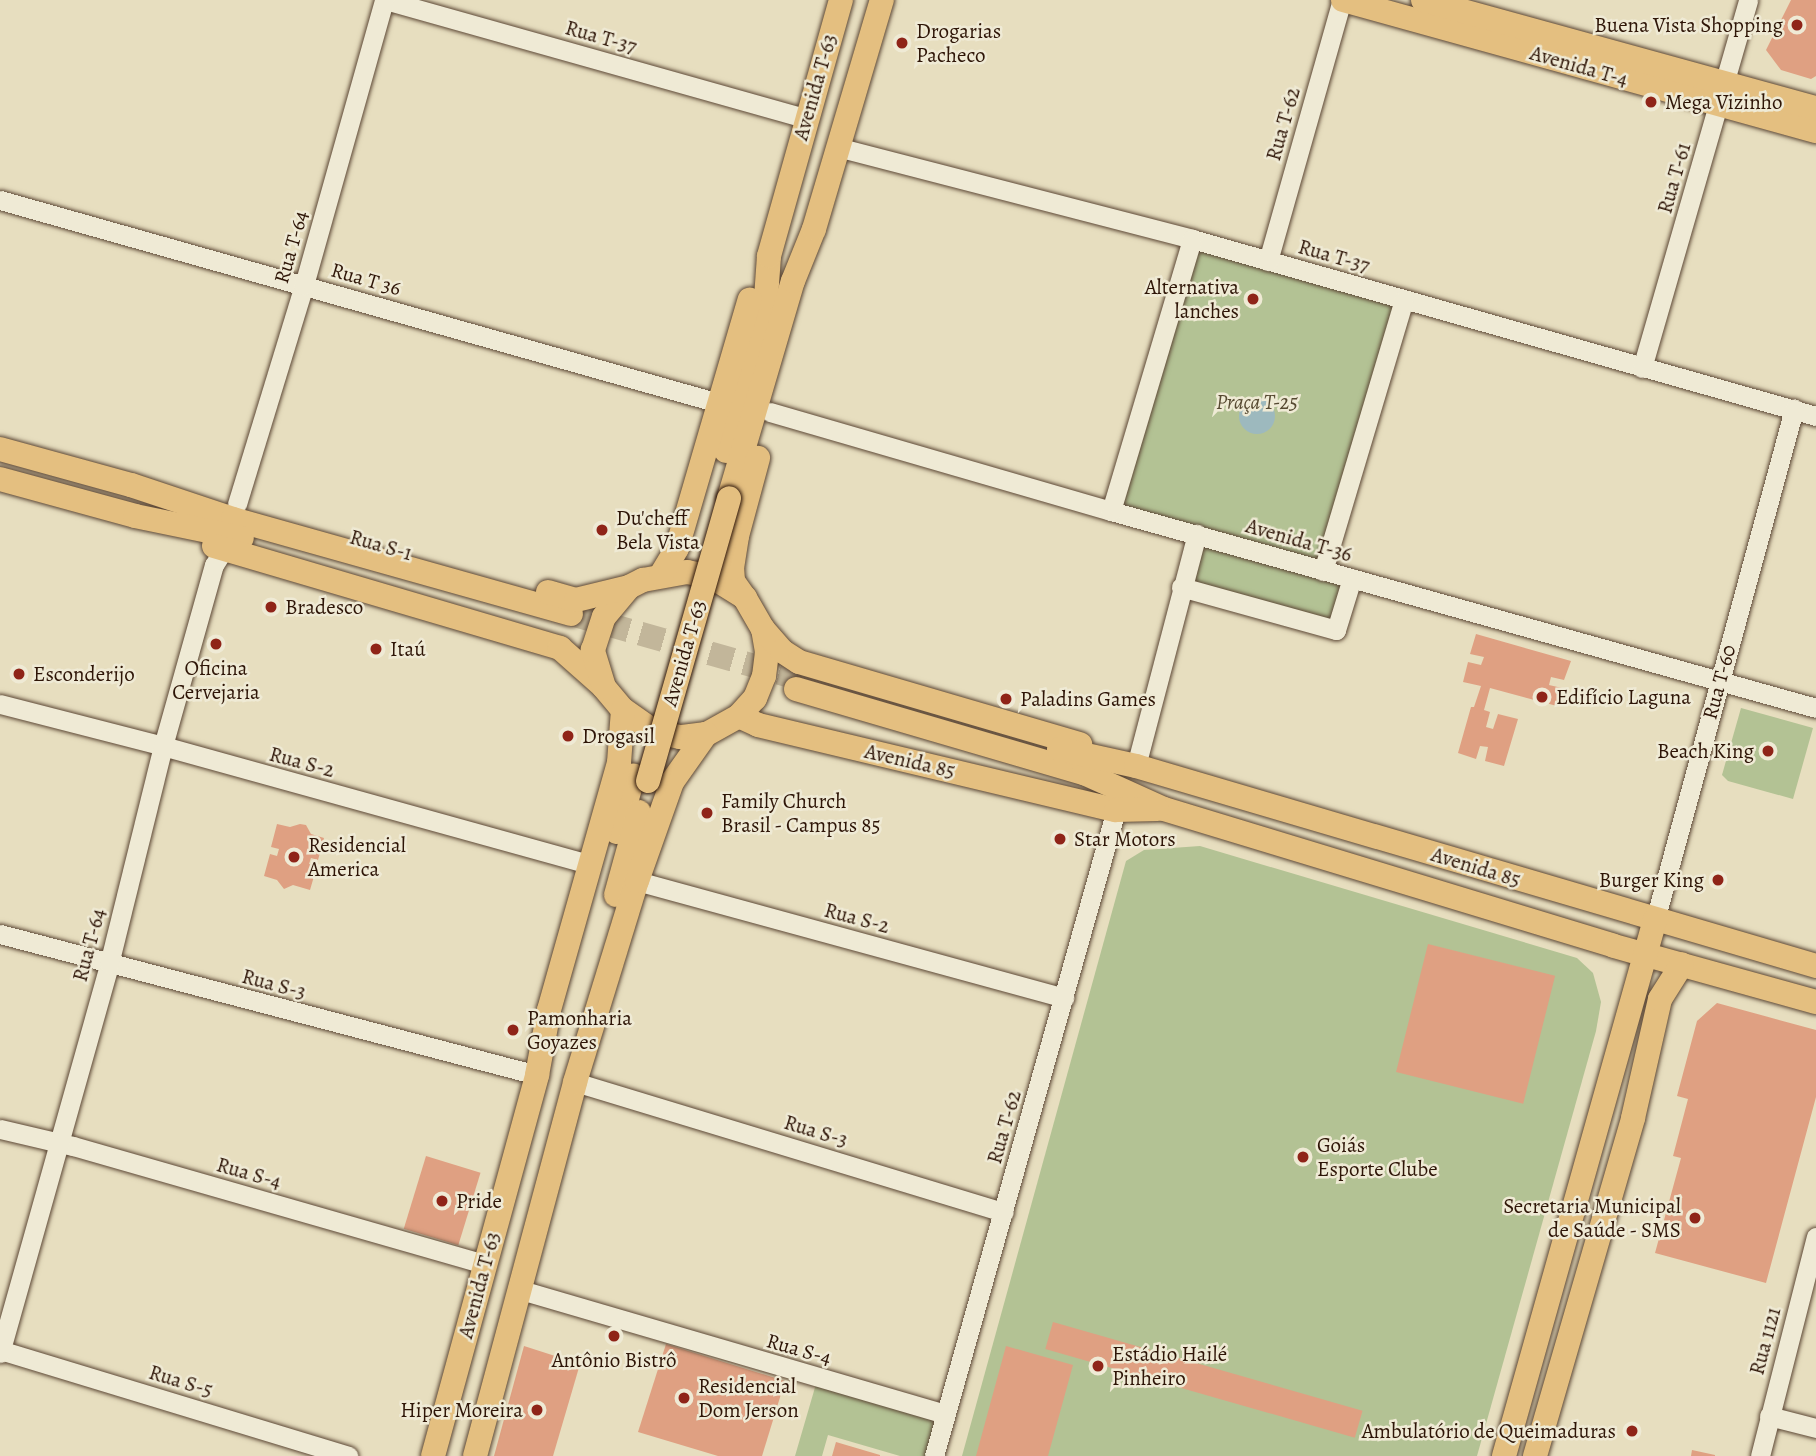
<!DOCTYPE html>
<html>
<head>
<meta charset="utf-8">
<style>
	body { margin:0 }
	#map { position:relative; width:1816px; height:1456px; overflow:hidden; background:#e7debf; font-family:Alegreya,serif }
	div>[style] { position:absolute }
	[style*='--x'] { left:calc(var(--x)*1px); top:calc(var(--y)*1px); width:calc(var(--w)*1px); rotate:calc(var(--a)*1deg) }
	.green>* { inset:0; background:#b3c294; transform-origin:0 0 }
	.water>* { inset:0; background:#9db9be }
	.round { border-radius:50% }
	.building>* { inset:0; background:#dfa082; transform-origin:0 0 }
	.major-tunnel>* { height:24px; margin-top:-12px; transform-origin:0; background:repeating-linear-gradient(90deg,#c2b69a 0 24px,transparent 0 36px) }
	.roads { filter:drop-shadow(0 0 2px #5c4735) drop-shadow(0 0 2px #5c4735) }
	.minor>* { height:19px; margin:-9.5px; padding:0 9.5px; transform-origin:9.5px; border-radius:9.5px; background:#efead5 }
	.major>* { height:24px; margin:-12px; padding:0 12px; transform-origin:12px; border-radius:12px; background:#e4bf80 }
	.bridges { filter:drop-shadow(0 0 2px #2e1507) drop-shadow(0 0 2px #2e1507) }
	.major-bridge>* { height:24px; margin:-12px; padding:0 12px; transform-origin:12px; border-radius:12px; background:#e4bf80 }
	.dots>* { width:19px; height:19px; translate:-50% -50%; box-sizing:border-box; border:4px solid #efead5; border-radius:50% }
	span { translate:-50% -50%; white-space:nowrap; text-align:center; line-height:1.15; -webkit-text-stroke:5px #efead5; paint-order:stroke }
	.poi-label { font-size:21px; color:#2e1507 }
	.right { translate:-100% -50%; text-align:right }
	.left { translate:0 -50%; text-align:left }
	.street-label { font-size:21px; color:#2e1507 }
	.park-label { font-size:21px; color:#564931; font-style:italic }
</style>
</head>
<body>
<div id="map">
	<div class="green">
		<i style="left:1194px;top:243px;width:216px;height:279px;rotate:16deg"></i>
		<i style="left:1201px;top:542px;width:148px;height:42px;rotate:16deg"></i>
		<i style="clip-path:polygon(1741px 708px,1813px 728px,1793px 799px,1728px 781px,1722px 775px)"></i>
		<i style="clip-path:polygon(1200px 846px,1577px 958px,1593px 973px,1601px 1002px,1596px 1031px,1477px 1456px,962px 1456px,1126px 861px,1144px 850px)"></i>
		<i style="clip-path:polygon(816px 1384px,938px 1422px,928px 1456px,900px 1456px,828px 1435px,822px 1456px,795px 1456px)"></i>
	</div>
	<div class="water">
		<i class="round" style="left:1239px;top:398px;width:36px;height:36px"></i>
	</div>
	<div class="building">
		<i style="clip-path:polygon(1791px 0,1816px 0,1816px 76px,1811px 79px,1781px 70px,1766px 50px)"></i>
		<i style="clip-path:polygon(1476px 634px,1571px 661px,1564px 680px,1551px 677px,1549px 685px,1562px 688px,1557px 706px,1490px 688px,1484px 710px,1490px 712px,1486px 727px,1493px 729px,1498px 714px,1518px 719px,1504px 766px,1485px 761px,1488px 747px,1480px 746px,1476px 759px,1458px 753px,1471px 707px,1474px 707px,1481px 686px,1463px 682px,1468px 662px,1481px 665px,1484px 657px,1470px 654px)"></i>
		<i style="clip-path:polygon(277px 824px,290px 827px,300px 824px,306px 825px,311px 834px,324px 838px,318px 860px,311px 858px,309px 864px,317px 866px,310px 890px,293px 885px,284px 889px,277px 880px,264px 876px,270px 854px,277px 856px,279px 849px,271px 847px)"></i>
		<i style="left:1428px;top:944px;width:131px;height:132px;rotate:14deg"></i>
		<i style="clip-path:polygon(1717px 1003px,1816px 1030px,1816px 1097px,1766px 1283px,1655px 1253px,1681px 1158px,1673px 1156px,1688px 1099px,1677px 1096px,1697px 1021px)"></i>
		<i style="left:426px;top:1156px;width:57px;height:76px;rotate:17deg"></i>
		<i style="left:1053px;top:1322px;width:322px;height:28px;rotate:16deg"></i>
		<i style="clip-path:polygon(666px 1344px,785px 1381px,762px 1456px,718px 1456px,638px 1432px)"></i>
		<i style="clip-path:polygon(524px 1346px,580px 1364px,553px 1456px,494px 1456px)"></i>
		<i style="clip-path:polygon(1006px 1346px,1073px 1365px,1048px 1456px,976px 1456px)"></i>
		<i style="clip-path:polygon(836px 1442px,880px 1455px,880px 1456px,832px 1456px)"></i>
		<i style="clip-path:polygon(1692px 1450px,1715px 1455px,1715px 1456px,1691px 1456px)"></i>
	</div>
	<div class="major-tunnel">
		<i style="--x:571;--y:614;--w:239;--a:15.8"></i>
	</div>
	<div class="roads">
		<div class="minor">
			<i style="--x:385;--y:0;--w:436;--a:15.7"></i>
			<i style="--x:837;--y:147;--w:367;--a:14.5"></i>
			<i style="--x:1192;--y:239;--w:649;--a:15.84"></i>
			<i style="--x:0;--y:200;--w:747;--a:15.77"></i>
			<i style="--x:1268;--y:261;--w:271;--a:-74.2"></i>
			<i style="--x:1642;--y:368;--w:383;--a:-73.9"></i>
			<i style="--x:770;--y:412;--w:355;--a:16.2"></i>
			<i style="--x:1111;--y:511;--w:732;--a:15.61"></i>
			<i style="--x:237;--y:504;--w:229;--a:-73"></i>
			<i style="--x:304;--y:285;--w:296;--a:-74.3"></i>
			<i style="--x:1111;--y:511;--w:284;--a:-73.4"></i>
			<i style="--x:1323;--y:571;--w:283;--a:-73.4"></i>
			<i style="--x:1181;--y:587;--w:161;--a:15.5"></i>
			<i style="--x:1336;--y:630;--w:54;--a:-72.9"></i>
			<i style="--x:0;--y:704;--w:168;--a:14.4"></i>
			<i style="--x:163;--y:746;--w:444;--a:15.5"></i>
			<i style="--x:1136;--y:766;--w:240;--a:-75.3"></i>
			<i style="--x:637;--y:881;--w:443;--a:15.3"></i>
			<i style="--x:1655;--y:920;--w:530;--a:-74.78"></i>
			<i style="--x:0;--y:934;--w:555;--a:14.71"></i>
			<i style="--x:575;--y:1082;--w:448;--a:16.9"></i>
			<i style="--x:0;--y:1129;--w:75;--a:13.1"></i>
			<i style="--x:73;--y:1146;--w:428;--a:16"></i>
			<i style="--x:521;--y:1290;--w:441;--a:16.3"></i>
			<i style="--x:0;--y:1350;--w:364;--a:16.9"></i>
			<i style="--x:0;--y:1353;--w:404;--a:-74.3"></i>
			<i style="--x:109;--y:964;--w:225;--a:-76.1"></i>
			<i style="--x:163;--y:746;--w:188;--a:-74.3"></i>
			<i style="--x:214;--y:565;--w:19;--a:-58"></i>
			<i style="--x:1769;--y:1416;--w:49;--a:14.3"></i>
			<i style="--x:934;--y:1456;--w:671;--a:-74.27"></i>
			<i style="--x:1760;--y:1456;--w:226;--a:-75.7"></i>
		</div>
		<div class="major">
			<i style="--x:1343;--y:0;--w:491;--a:15.5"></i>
			<i style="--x:1423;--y:0;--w:408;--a:15.4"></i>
			<i style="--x:0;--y:449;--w:136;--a:15.4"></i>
			<i style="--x:131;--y:485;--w:108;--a:18.4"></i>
			<i style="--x:233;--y:519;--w:351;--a:15.7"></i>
			<i style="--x:726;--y:451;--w:158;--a:-75.3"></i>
			<i style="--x:766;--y:298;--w:42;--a:-85.9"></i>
			<i style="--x:769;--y:256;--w:266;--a:-74.3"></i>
			<i style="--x:0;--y:479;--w:140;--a:15.3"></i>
			<i style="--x:135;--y:516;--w:109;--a:11.6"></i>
			<i style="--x:729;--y:498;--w:226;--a:-73.6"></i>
			<i style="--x:793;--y:281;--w:56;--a:-68"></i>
			<i style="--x:814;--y:229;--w:239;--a:-73.5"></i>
			<i style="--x:214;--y:546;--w:361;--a:16.4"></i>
			<i style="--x:560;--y:648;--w:57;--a:41.5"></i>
			<i style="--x:687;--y:572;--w:25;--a:11"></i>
			<i style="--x:712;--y:577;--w:39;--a:32"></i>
			<i style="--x:745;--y:598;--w:36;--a:60"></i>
			<i style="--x:763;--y:629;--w:23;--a:80"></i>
			<i style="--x:767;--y:652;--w:24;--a:97"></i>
			<i style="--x:764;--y:676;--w:24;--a:112"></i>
			<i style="--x:755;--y:698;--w:24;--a:132"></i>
			<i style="--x:739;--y:716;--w:38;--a:151"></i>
			<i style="--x:706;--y:734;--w:26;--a:173"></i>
			<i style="--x:680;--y:737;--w:25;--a:-169"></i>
			<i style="--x:655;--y:732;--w:39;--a:-145"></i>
			<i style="--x:623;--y:710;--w:30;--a:-130"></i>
			<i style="--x:604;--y:687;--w:39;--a:-107"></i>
			<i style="--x:593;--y:650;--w:35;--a:-72"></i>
			<i style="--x:604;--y:617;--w:39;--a:-50"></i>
			<i style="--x:629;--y:587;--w:16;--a:-27"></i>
			<i style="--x:643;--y:580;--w:45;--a:-10.3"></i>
			<i style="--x:661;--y:575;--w:31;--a:-59"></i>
			<i style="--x:677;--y:548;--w:259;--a:-73.7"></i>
			<i style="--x:548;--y:592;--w:29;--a:16"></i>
			<i style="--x:576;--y:600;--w:55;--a:-13.8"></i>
			<i style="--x:744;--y:597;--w:19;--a:-125"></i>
			<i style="--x:733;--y:581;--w:13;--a:-94"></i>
			<i style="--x:732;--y:568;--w:32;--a:-81"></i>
			<i style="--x:737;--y:536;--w:81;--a:-74.9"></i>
			<i style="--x:763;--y:629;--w:29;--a:49"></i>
			<i style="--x:782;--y:651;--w:20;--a:33"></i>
			<i style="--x:799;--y:662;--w:293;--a:16.3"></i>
			<i style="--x:796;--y:689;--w:300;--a:16.3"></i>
			<i style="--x:1084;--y:773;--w:88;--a:24.2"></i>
			<i style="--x:1164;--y:809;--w:470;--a:16.9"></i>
			<i style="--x:1614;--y:946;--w:210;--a:15.5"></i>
			<i style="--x:739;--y:716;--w:21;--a:25"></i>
			<i style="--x:758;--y:725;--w:368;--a:13.4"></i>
			<i style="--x:1116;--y:810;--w:41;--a:-1.4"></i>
			<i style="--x:1059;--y:749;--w:79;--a:12.4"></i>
			<i style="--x:1136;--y:766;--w:709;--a:16.39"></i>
			<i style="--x:617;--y:832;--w:59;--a:-73.4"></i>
			<i style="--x:616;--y:895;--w:86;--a:-74.5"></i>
			<i style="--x:433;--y:1456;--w:395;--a:-74.7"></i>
			<i style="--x:537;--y:1075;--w:66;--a:-79.5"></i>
			<i style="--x:549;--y:1010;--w:257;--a:-74.2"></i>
			<i style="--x:619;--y:763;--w:53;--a:-85.7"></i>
			<i style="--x:475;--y:1456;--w:387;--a:-75"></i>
			<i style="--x:575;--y:1082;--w:210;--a:-72.9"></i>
			<i style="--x:637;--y:881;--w:105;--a:-70.5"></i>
			<i style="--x:672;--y:782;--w:59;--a:-54.7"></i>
			<i style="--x:1504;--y:1456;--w:557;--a:-74.27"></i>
			<i style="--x:1535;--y:1456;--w:352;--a:-73.8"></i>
			<i style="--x:1633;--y:1118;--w:122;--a:-77.2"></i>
			<i style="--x:1660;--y:999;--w:41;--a:-57.8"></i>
		</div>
	</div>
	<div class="bridges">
		<div class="major-bridge">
			<i style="--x:648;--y:781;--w:294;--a:-74"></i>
		</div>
	</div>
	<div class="dots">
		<i style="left:1797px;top:25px;background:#8f2418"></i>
		<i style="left:902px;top:43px;background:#8f2418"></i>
		<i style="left:1651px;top:102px;background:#8f2418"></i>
		<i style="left:1253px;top:299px;background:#8f2418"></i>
		<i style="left:602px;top:530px;background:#8f2418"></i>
		<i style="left:271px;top:607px;background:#8f2418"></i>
		<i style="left:216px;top:644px;background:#8f2418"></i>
		<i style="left:376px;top:649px;background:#8f2418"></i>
		<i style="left:19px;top:674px;background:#8f2418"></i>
		<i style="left:1542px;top:697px;background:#8f2418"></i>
		<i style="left:1006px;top:699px;background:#8f2418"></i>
		<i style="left:568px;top:736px;background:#8f2418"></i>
		<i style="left:1768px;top:751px;background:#8f2418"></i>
		<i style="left:707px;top:813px;background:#8f2418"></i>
		<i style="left:1060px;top:839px;background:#8f2418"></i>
		<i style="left:294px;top:857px;background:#8f2418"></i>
		<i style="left:1718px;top:880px;background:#8f2418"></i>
		<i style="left:513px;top:1030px;background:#8f2418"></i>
		<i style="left:1303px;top:1157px;background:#8f2418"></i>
		<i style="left:442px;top:1201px;background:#8f2418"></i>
		<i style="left:1695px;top:1218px;background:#8f2418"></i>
		<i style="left:614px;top:1336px;background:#8f2418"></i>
		<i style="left:1098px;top:1366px;background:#8f2418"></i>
		<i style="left:684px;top:1398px;background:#8f2418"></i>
		<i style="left:537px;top:1410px;background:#8f2418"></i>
		<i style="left:1632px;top:1431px;background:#8f2418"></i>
	</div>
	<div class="poi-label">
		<span class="right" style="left:1783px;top:25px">Buena Vista Shopping</span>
		<span class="left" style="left:916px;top:43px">Drogarias<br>Pacheco</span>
		<span class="left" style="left:1665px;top:102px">Mega Vizinho</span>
		<span class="right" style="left:1239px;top:299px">Alternativa<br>lanches</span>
		<span class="left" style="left:616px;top:530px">Du'cheff<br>Bela Vista</span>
		<span class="left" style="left:285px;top:607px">Bradesco</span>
		<span class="left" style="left:390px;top:649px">Itaú</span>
		<span style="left:216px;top:680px">Oficina<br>Cervejaria</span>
		<span class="left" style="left:33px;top:674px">Esconderijo</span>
		<span class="left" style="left:1556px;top:697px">Edifício Laguna</span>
		<span class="left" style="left:1020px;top:699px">Paladins Games</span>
		<span class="left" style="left:582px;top:736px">Drogasil</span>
		<span class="right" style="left:1754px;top:751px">Beach King</span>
		<span class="left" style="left:721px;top:813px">Family Church<br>Brasil - Campus 85</span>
		<span class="left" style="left:1074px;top:839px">Star Motors</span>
		<span class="left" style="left:308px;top:857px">Residencial<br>America</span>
		<span class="right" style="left:1704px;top:880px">Burger King</span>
		<span class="left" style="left:527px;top:1030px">Pamonharia<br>Goyazes</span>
		<span class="left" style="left:1317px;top:1157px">Goiás<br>Esporte Clube</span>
		<span class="left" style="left:456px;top:1201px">Pride</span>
		<span class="right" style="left:1681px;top:1218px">Secretaria Municipal<br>de Saúde - SMS</span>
		<span class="left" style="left:1112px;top:1366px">Estádio Hailé<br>Pinheiro</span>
		<span style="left:614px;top:1360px">Antônio Bistrô</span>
		<span class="left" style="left:698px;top:1398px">Residencial<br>Dom Jerson</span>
		<span class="right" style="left:523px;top:1410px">Hiper Moreira</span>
		<span class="right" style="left:1616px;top:1431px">Ambulatório de Queimaduras</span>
	</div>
	<div class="street-label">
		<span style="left:601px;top:37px;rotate:16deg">Rua T-37</span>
		<span style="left:1579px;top:66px;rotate:16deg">Avenida T-4</span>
		<span style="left:815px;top:87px;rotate:-74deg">Avenida T-63</span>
		<span style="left:1283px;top:124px;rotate:-74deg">Rua T-62</span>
		<span style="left:1674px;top:178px;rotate:-74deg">Rua T-61</span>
		<span style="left:291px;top:247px;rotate:-74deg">Rua T-64</span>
		<span style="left:1334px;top:256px;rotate:16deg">Rua T-37</span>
		<span style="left:366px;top:279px;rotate:16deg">Rua T 36</span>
		<span style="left:1299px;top:540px;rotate:16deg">Avenida T-36</span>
		<span style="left:381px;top:545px;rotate:16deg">Rua S-1</span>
		<span style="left:684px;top:653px;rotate:-74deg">Avenida T-63</span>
		<span style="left:1719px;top:682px;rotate:-75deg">Rua T-60</span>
		<span style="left:910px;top:761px;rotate:13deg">Avenida 85</span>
		<span style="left:302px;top:762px;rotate:15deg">Rua S-2</span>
		<span style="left:1476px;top:867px;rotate:17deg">Avenida 85</span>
		<span style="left:857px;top:918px;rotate:15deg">Rua S-2</span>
		<span style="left:89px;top:945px;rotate:-75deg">Rua T-64</span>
		<span style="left:274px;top:984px;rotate:15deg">Rua S-3</span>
		<span style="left:1004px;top:1127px;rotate:-74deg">Rua T-62</span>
		<span style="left:816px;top:1131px;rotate:17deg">Rua S-3</span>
		<span style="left:249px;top:1173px;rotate:16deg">Rua S-4</span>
		<span style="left:479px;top:1285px;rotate:-75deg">Avenida T-63</span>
		<span style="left:1765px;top:1341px;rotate:-75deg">Rua 1121</span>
		<span style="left:799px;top:1349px;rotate:16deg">Rua S-4</span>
		<span style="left:181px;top:1381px;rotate:17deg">Rua S-5</span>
	</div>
	<div class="park-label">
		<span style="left:1257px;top:402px">Praça T-25</span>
	</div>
</div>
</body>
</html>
